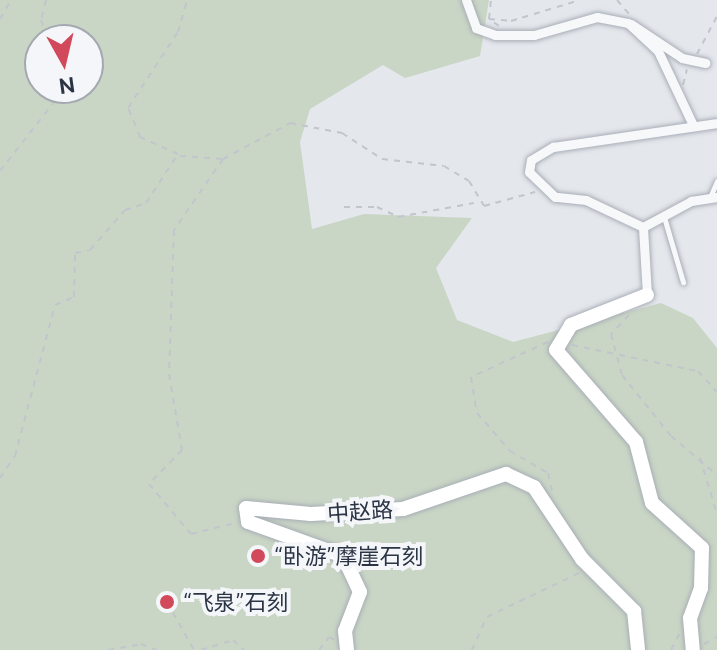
<!DOCTYPE html>
<html>
<head>
<meta charset="utf-8">
<style>
	body { margin:0 }
	#map { position:relative; width:717px; height:650px; overflow:hidden; background:#e4e7ec; font-family:Ubuntu,"Noto Sans SC",sans-serif }
	div>[style] { position:absolute }
	[style*='--x'] { left:calc(var(--x)*1px); top:calc(var(--y)*1px); width:calc(var(--w)*1px); rotate:calc(var(--a)*1deg) }
	.green>* { inset:0; background:#c9d6c5 }
	.path>* { height:2px; margin-top:-1px; transform-origin:0; background:repeating-linear-gradient(90deg,#c2c5cb 0 6px,transparent 0 12px) }
	.roads { filter:drop-shadow(0 0 2px #a9aeb7) drop-shadow(0 0 2px #a9aeb7) }
	.lane>* { height:5px; margin:-2.5px; padding:0 2.5px; transform-origin:2.5px; border-radius:2.5px; background:#f7f8fa }
	.street>* { height:9px; margin:-4.5px; padding:0 4.5px; transform-origin:4.5px; border-radius:4.5px; background:#f7f8fa }
	.secondary>* { height:14px; margin:-7px; padding:0 7px; transform-origin:7px; border-radius:7px; background:#fff }
	.dots>* { width:22px; height:22px; translate:-50% -50%; box-sizing:border-box; border:4px solid #f4f6f9; border-radius:50% }
	span { translate:-50% -50%; white-space:nowrap; text-align:center; line-height:1.15; -webkit-text-stroke:8px #f4f6f9; paint-order:stroke }
	.street-label { font-size:22px; color:#2b3445 }
	.poi-label { font-size:22px; color:#2b3445 }
	.left { translate:0 -50%; text-align:left }
	.north { position:absolute; left:24px; top:24px; width:80px; height:80px; box-sizing:border-box; background:#f4f6f9; border:2px solid #a4a8b1; border-radius:50%; rotate:172deg; font-size:22px; font-weight:700; line-height:32px; text-align:center; color:#2b3445 }
	.north::after { content:''; display:block; margin:auto; width:28px; height:36px; background:#d1495b; clip-path:polygon(50% 0,100% 100%,50% 72%,0 100%) }
</style>
</head>
<body>
<div id="map">
	<div class="green">
		<i style="clip-path:polygon(evenodd,0 0,489px 0,480px 56px,405px 78px,383px 65px,310px 109px,300px 142px,312px 229px,364px 214px,472px 218px,436px 268px,457px 320px,513px 342px,661px 303px,693px 318px,717px 348px,717px 650px,0 650px,0 0,40px 40px,88px 40px,88px 88px,40px 88px,40px 40px)"></i>
	</div>
	<div class="path">
		<i style="--x:46;--y:0;--w:21;--a:104"></i>
		<i style="--x:41;--y:20;--w:21;--a:71"></i>
		<i style="--x:617;--y:0;--w:18;--a:49"></i>
		<i style="--x:0;--y:19;--w:22;--a:-60"></i>
		<i style="--x:489;--y:19;--w:19;--a:-84"></i>
		<i style="--x:499;--y:26;--w:12;--a:-145"></i>
		<i style="--x:489;--y:19;--w:22;--a:5"></i>
		<i style="--x:511;--y:21;--w:72;--a:-16.9"></i>
		<i style="--x:697;--y:54;--w:43;--a:-62.2"></i>
		<i style="--x:683;--y:85;--w:16;--a:-76"></i>
		<i style="--x:180;--y:156;--w:43;--a:4"></i>
		<i style="--x:223;--y:159;--w:76;--a:-28.2"></i>
		<i style="--x:290;--y:123;--w:53;--a:10.9"></i>
		<i style="--x:342;--y:133;--w:48;--a:33"></i>
		<i style="--x:382;--y:159;--w:62;--a:6.4"></i>
		<i style="--x:444;--y:166;--w:29;--a:31"></i>
		<i style="--x:469;--y:181;--w:29;--a:59"></i>
		<i style="--x:484;--y:206;--w:53;--a:-15.4"></i>
		<i style="--x:223;--y:159;--w:86;--a:124.6"></i>
		<i style="--x:174;--y:230;--w:144;--a:92"></i>
		<i style="--x:169;--y:374;--w:77;--a:80.3"></i>
		<i style="--x:182;--y:450;--w:47;--a:134.1"></i>
		<i style="--x:149;--y:484;--w:65;--a:50"></i>
		<i style="--x:191;--y:534;--w:45;--a:-14"></i>
		<i style="--x:0;--y:171;--w:105;--a:-51.9"></i>
		<i style="--x:344;--y:207;--w:33;--a:0"></i>
		<i style="--x:377;--y:207;--w:23;--a:25"></i>
		<i style="--x:398;--y:217;--w:77;--a:-10.4"></i>
		<i style="--x:629;--y:315;--w:26;--a:133"></i>
		<i style="--x:611;--y:334;--w:42;--a:75"></i>
		<i style="--x:622;--y:375;--w:78;--a:51.2"></i>
		<i style="--x:671;--y:436;--w:60;--a:40.3"></i>
		<i style="--x:548;--y:342;--w:85;--a:155.6"></i>
		<i style="--x:471;--y:377;--w:36;--a:81"></i>
		<i style="--x:477;--y:413;--w:50;--a:49"></i>
		<i style="--x:510;--y:451;--w:44;--a:30.1"></i>
		<i style="--x:548;--y:473;--w:22;--a:77"></i>
		<i style="--x:572;--y:345;--w:129;--a:11.7"></i>
		<i style="--x:698;--y:371;--w:28;--a:48"></i>
		<i style="--x:700;--y:458;--w:59;--a:73.1"></i>
		<i style="--x:0;--y:478;--w:27;--a:-56"></i>
		<i style="--x:15;--y:456;--w:156;--a:-75.2"></i>
		<i style="--x:55;--y:305;--w:21;--a:-23"></i>
		<i style="--x:74;--y:297;--w:44;--a:-88.7"></i>
		<i style="--x:75;--y:253;--w:15;--a:-11"></i>
		<i style="--x:90;--y:250;--w:53;--a:-48.8"></i>
		<i style="--x:125;--y:210;--w:22;--a:-18"></i>
		<i style="--x:146;--y:203;--w:59;--a:-56.9"></i>
		<i style="--x:178;--y:154;--w:42;--a:-155.9"></i>
		<i style="--x:140;--y:137;--w:31;--a:-112"></i>
		<i style="--x:128;--y:108;--w:91;--a:-56.7"></i>
		<i style="--x:178;--y:32;--w:33;--a:-74"></i>
		<i style="--x:167;--y:602;--w:55;--a:60.6"></i>
		<i style="--x:704;--y:644;--w:15;--a:-28"></i>
		<i style="--x:108;--y:650;--w:34;--a:-10"></i>
		<i style="--x:141;--y:644;--w:17;--a:21"></i>
		<i style="--x:201;--y:650;--w:34;--a:-17"></i>
		<i style="--x:233;--y:640;--w:15;--a:42"></i>
		<i style="--x:319;--y:650;--w:16;--a:-52"></i>
		<i style="--x:329;--y:637;--w:7;--a:27"></i>
		<i style="--x:472;--y:650;--w:36;--a:-66"></i>
		<i style="--x:487;--y:617;--w:104;--a:-25.6"></i>
		<i style="--x:671;--y:650;--w:20;--a:-63"></i>
	</div>
	<div class="roads">
		<div class="lane">
			<i style="--x:711;--y:195;--w:15;--a:-67"></i>
			<i style="--x:664;--y:217;--w:68;--a:73.7"></i>
		</div>
		<div class="street">
			<i style="--x:466;--y:0;--w:30;--a:70"></i>
			<i style="--x:476;--y:28;--w:20;--a:20"></i>
			<i style="--x:495;--y:35;--w:39;--a:0"></i>
			<i style="--x:534;--y:35;--w:66;--a:-15.9"></i>
			<i style="--x:597;--y:17;--w:32;--a:11"></i>
			<i style="--x:628;--y:23;--w:41;--a:43"></i>
			<i style="--x:658;--y:51;--w:82;--a:64.7"></i>
			<i style="--x:631;--y:24;--w:61;--a:33.7"></i>
			<i style="--x:682;--y:58;--w:24;--a:12"></i>
			<i style="--x:643;--y:227;--w:55;--a:-28.4"></i>
			<i style="--x:691;--y:201;--w:26;--a:-9"></i>
			<i style="--x:647;--y:295;--w:68;--a:-93.4"></i>
			<i style="--x:643;--y:227;--w:63;--a:-154.7"></i>
			<i style="--x:586;--y:200;--w:31;--a:-174"></i>
			<i style="--x:555;--y:197;--w:36;--a:-136"></i>
			<i style="--x:529;--y:172;--w:12;--a:-81"></i>
			<i style="--x:531;--y:160;--w:26;--a:-31"></i>
			<i style="--x:553;--y:147;--w:166;--a:-8.3"></i>
		</div>
		<div class="secondary">
			<i style="--x:647;--y:295;--w:82;--a:158.5"></i>
			<i style="--x:571;--y:325;--w:29;--a:121"></i>
			<i style="--x:556;--y:350;--w:122;--a:49"></i>
			<i style="--x:636;--y:442;--w:63;--a:75.3"></i>
			<i style="--x:652;--y:503;--w:67;--a:42"></i>
			<i style="--x:702;--y:548;--w:40;--a:91.4"></i>
			<i style="--x:701;--y:588;--w:32;--a:110"></i>
			<i style="--x:690;--y:618;--w:32;--a:85"></i>
			<i style="--x:347;--y:650;--w:19;--a:-96"></i>
			<i style="--x:345;--y:631;--w:42;--a:-69"></i>
			<i style="--x:360;--y:592;--w:40;--a:-115"></i>
			<i style="--x:343;--y:556;--w:101;--a:-160.3"></i>
			<i style="--x:248;--y:522;--w:14;--a:-98"></i>
			<i style="--x:246;--y:508;--w:65;--a:5.3"></i>
			<i style="--x:311;--y:514;--w:92;--a:-3.1"></i>
			<i style="--x:403;--y:509;--w:109;--a:-18.8"></i>
			<i style="--x:506;--y:474;--w:31;--a:25"></i>
			<i style="--x:534;--y:487;--w:87;--a:56.3"></i>
			<i style="--x:582;--y:559;--w:74;--a:45"></i>
			<i style="--x:634;--y:611;--w:39;--a:84"></i>
		</div>
	</div>
	<div class="dots">
		<i style="left:258px;top:556px;background:#d1495b"></i>
		<i style="left:167px;top:602px;background:#d1495b"></i>
	</div>
	<div class="street-label">
		<span style="left:360px;top:511px;rotate:-4deg">中赵路</span>
	</div>
	<div class="poi-label">
		<span class="left" style="left:274px;top:556px">“卧游”摩崖石刻</span>
		<span class="left" style="left:183px;top:602px">“飞泉”石刻</span>
	</div>
	<div class="north">N</div>
</div>
</body>
</html>
